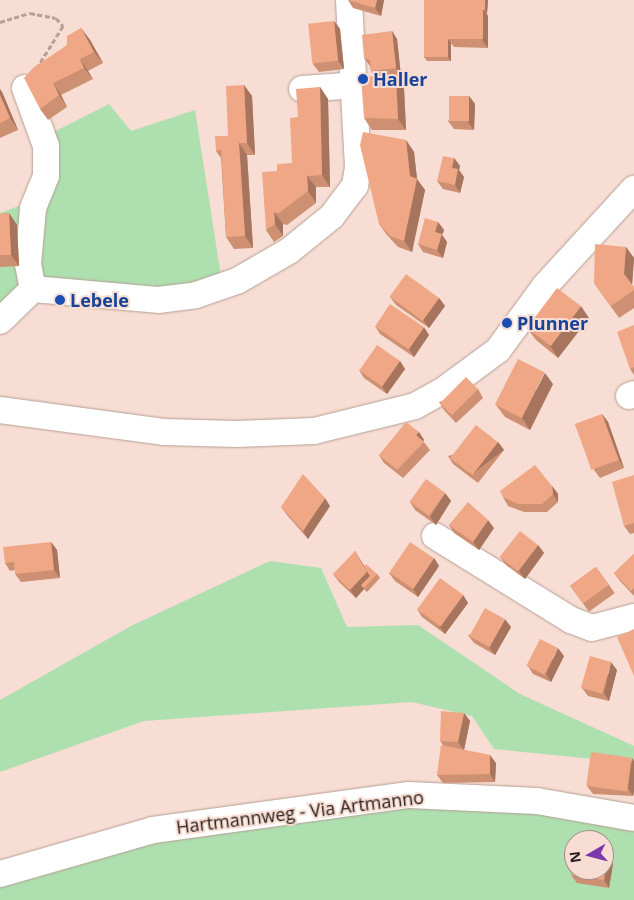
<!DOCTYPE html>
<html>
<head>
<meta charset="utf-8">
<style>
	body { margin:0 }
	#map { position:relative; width:634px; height:900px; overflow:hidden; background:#f7ddd3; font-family:"Open Sans",sans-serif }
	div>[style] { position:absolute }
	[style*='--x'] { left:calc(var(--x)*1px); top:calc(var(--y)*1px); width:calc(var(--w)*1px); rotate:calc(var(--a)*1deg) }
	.green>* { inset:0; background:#aedfaf }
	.path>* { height:3px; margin-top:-1.5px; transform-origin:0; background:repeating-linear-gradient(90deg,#b5a098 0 5px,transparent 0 7.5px) }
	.roads { filter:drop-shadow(0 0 1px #b69e94) drop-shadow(0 0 1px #b69e94) }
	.minor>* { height:26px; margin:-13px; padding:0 13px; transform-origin:13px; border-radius:13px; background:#fff }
	.wall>* { inset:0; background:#ce9073; transform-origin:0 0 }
	.shaded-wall>* { inset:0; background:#a7755e; transform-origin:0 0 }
	.building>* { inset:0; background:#efa786; transform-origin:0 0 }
	.dots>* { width:14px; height:14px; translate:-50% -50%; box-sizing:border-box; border:2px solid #f7ddd3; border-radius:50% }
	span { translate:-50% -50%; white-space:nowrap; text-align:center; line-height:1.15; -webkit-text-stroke:4px #f7ddd3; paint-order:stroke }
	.transit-label { font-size:18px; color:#164399; font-weight:700 }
	.left { translate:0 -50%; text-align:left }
	.street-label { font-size:18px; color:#271d1a }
	.north { position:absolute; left:564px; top:830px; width:50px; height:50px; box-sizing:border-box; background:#f7ddd3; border:1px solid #a49089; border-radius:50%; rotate:262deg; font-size:14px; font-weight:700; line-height:20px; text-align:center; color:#271d1a }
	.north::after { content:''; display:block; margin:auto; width:18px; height:22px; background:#7b37ab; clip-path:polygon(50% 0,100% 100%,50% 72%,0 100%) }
</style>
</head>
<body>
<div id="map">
	<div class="green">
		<i style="clip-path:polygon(109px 104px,131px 131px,195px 110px,223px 289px,36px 299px,0 316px,0 213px,27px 203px,40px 139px)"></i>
		<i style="clip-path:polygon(270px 561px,321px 568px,347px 627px,418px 625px,520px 694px,634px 746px,634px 763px,494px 749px,472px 716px,412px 702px,144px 721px,0 772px,0 700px,131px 626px)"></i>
		<i style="clip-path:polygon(evenodd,409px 795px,634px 818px,634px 900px,0 900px,0 874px,27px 865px,409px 795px,574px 840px,604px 840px,604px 870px,574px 870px,574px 840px)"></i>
	</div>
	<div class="path">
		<i style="--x:0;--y:22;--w:31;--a:-17"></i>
		<i style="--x:30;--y:13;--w:26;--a:11"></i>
		<i style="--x:56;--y:18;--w:11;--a:49"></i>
		<i style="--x:63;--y:26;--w:47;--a:122"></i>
	</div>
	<div class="roads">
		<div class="minor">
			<i style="--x:25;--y:88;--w:62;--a:70.1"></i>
			<i style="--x:46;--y:146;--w:30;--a:90"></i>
			<i style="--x:46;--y:176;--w:35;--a:112"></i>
			<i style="--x:33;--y:209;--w:55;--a:95.2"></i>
			<i style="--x:28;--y:264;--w:25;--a:79"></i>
			<i style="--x:302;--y:89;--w:54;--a:-4.2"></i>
			<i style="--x:0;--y:321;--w:46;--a:-44.1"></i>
			<i style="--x:33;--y:289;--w:125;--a:5"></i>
			<i style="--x:158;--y:300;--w:38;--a:-7"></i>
			<i style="--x:196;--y:295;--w:43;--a:-18.9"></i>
			<i style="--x:237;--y:281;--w:60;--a:-30"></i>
			<i style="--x:289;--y:251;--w:55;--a:-39.1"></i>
			<i style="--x:332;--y:216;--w:38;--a:-53"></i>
			<i style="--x:355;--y:186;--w:19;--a:-81"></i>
			<i style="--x:358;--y:167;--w:167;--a:-93.1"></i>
			<i style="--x:629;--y:396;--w:5;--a:-22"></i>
			<i style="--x:0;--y:410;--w:165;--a:7.6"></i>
			<i style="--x:164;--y:432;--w:73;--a:1.6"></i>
			<i style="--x:237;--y:434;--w:77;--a:-2.2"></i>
			<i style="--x:314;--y:431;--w:104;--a:-13.9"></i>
			<i style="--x:415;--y:406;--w:33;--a:-29"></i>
			<i style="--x:444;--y:390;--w:67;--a:-36.5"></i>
			<i style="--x:498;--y:350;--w:79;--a:-53.7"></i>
			<i style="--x:545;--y:286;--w:132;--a:-47.5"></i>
			<i style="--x:435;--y:536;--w:160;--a:31.7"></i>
			<i style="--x:571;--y:620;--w:22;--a:21"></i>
			<i style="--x:592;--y:628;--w:43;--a:-14.7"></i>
			<i style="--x:0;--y:874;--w:159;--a:-16"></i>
			<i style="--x:153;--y:830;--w:258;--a:-7.8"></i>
			<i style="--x:409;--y:795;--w:128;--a:2.7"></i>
			<i style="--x:537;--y:801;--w:98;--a:9.9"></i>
		</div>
	</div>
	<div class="wall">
		<i style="clip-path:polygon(348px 0,384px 0,381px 16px,353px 8px)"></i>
		<i style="clip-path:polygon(488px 0,487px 14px,486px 14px,488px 16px,488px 48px,454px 47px,451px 43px,451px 61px,427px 61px,424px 57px)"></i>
		<i style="clip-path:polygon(334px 21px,340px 29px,344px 69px,319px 72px,313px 64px)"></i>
		<i style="clip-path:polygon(81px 28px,90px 40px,103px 63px,88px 71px,93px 79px,61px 95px,67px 107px,48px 120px,40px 109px,67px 45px)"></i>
		<i style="clip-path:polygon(392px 31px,397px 39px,401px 76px,396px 77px,404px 88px,406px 130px,372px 130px,364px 118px,375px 76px,371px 71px,370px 66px,364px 58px)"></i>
		<i style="clip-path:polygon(244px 85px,252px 96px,255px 155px,247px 155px,253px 248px,234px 249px,226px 237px,221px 158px,216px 151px,228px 136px)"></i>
		<i style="clip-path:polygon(320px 87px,328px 99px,330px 187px,316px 187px,316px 203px,287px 225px,283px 224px,283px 236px,274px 242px,266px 230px,277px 171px,292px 163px,298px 117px)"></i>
		<i style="clip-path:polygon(0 89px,2px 92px,18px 130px,0 138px)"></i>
		<i style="clip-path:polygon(469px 96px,475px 104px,474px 130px,454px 129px,448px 121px)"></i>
		<i style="clip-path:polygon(406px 140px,414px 152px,417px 179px,425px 190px,412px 252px,398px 247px,387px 235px,379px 224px)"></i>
		<i style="clip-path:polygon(454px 158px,460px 166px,459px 170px,464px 177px,460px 193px,443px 189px,437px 181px)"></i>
		<i style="clip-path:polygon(9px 213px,17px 225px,19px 266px,0 267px,0 214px)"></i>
		<i style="clip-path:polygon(438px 222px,444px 230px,442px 235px,447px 242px,443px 258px,423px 252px,418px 244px)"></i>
		<i style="clip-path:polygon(626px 247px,634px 258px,632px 285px,634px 287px,634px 308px,619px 318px,594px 283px)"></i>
		<i style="clip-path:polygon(390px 297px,439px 298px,445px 306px,429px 328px,396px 305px)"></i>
		<i style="clip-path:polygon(589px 318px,558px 358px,536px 340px,527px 328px)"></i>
		<i style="clip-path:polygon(634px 325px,634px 375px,630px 369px)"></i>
		<i style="clip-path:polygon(375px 326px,429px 335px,414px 357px,380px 334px)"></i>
		<i style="clip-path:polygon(400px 361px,405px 369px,387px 394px,364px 378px,359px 370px)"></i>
		<i style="clip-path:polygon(553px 384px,530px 430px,505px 417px,496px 405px)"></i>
		<i style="clip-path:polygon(478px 389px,483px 398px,456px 423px,444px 410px,439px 402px)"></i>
		<i style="clip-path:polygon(602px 414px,608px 422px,624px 468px,600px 478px,594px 470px)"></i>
		<i style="clip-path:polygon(419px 432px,424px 440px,423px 441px,430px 450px,403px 478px,384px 463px,379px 455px)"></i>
		<i style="clip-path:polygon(498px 442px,504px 450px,478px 483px,453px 464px,448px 456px)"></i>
		<i style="clip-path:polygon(634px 475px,634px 533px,630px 534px,624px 526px)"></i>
		<i style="clip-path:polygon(552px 486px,558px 494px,558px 502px,547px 512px,524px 512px,508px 506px,503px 497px)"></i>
		<i style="clip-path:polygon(445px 493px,451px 501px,436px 525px,415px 510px,410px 502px)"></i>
		<i style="clip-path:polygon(330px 506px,308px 539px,287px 515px,281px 507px)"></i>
		<i style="clip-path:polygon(449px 525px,494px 528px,479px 550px,454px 533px)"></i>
		<i style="clip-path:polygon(51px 542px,57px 550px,60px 578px,21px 582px,15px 574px,15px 570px,10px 571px,5px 563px)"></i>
		<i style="clip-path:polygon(538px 545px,544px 553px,525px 579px,506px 565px,500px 557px)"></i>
		<i style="clip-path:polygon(634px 554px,634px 596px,620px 581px,614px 573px)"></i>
		<i style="clip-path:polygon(434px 558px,439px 566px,418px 597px,395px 581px,389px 573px)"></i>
		<i style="clip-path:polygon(360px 560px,364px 566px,377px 574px,380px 578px,367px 592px,364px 589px,356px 598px,339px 582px,333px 574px)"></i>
		<i style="left:596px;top:567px;width:32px;height:32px;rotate:54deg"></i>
		<i style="clip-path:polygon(463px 595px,468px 603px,445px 634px,422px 617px,417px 609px)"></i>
		<i style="clip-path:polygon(511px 627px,495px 655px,474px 643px,468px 635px)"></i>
		<i style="clip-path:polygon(564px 656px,551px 682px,533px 674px,528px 666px)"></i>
		<i style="clip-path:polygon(617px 670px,609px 701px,588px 696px,582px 688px)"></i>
		<i style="clip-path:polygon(464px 713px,470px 721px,464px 750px,496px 763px,495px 782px,443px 783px,437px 775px,443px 745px,440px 741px)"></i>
		<i style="clip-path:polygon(634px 761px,634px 791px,633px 796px,593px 794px,587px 786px)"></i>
		<i style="clip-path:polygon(608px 856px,613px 864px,609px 888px,577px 883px,571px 875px)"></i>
	</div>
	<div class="shaded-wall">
		<i style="clip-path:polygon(377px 0,384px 0,381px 16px,375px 8px)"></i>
		<i style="clip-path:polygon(485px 0,488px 0,487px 14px,485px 10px)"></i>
		<i style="clip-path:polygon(483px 8px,488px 16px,488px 48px,482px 40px)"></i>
		<i style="clip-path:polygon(448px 9px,448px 39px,451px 43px,451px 61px,448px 57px)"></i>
		<i style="clip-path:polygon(334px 21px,340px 29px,344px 69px,338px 61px)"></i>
		<i style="clip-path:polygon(81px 28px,90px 40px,103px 63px,94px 52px)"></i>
		<i style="clip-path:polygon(392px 31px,397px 39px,401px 76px,396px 68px)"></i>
		<i style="clip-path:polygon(80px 59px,88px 71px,93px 79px,84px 68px)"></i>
		<i style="clip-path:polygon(396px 77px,404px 88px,406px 130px,398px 119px)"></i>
		<i style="clip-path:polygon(53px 83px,61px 95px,67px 107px,59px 95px)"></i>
		<i style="clip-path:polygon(244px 85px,252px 96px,255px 155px,247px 143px)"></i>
		<i style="clip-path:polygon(320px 87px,328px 99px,330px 187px,322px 175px)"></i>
		<i style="clip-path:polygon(0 89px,2px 92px,18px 130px,10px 118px,0 95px)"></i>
		<i style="clip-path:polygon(469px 96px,475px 104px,474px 130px,468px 122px)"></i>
		<i style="clip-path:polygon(406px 140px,414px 152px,417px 179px,425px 190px,412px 252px,404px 241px,410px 176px)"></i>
		<i style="clip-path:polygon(239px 143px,247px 155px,253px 248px,245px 236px)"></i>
		<i style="clip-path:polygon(454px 158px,460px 166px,459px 170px,464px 177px,460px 193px,455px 185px,452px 168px)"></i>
		<i style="clip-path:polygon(307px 176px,316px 187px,316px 203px,308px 191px)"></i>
		<i style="clip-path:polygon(274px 212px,283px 224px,283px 236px,275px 224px)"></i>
		<i style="clip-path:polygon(9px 213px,17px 225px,19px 266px,11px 255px)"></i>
		<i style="clip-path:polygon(438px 222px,444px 230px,442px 235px,447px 242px,443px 258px,437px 250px,435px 232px)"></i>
		<i style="clip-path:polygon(626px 247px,634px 258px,632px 285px,624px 274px)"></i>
		<i style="clip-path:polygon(439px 298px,445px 306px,429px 328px,423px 320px)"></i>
		<i style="clip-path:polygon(581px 306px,589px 318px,558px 358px,550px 346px)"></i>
		<i style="clip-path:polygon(424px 327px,429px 335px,414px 357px,409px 349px)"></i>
		<i style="clip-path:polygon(400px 361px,405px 369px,387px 394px,382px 386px)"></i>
		<i style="clip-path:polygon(545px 373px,553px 384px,530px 430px,522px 418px)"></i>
		<i style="clip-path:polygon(602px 414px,608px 422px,624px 468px,619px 460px)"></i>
		<i style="clip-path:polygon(419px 432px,424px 440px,422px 443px,416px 435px)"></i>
		<i style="left:498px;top:442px;width:10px;height:42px;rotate:53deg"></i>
		<i style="clip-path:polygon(552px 486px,558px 494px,558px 502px,553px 494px)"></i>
		<i style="clip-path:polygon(445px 493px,451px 501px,436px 525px,430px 517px)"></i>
		<i style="clip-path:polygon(325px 498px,330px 506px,308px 539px,303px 531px)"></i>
		<i style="clip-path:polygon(488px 520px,494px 528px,479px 550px,473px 542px)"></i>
		<i style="clip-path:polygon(51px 542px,57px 550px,60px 578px,54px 570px)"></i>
		<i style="clip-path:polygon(538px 545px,544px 553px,525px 579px,519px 571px)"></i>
		<i style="clip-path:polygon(355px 551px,373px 580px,372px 579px,361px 585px,364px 589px,356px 598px,350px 590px)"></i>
		<i style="clip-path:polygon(434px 558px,439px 566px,418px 597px,413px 589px)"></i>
		<i style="clip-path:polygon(463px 595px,468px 603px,445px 634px,439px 626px)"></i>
		<i style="clip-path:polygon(505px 619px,511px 627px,495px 655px,489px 647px)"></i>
		<i style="clip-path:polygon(558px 648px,564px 656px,551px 682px,546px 674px)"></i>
		<i style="clip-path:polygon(611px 662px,617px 670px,609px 701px,604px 693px)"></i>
		<i style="clip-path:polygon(464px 713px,470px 721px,464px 750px,458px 742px)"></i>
		<i style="clip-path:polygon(490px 755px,496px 763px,495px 782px,490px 774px)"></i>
		<i style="clip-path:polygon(632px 758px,634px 761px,634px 791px,633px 796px,628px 788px)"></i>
		<i style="clip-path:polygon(608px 856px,613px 864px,609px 888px,604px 880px)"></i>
	</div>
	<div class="building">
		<i style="clip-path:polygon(348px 0,377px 0,375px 8px)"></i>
		<i style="clip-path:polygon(424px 0,485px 0,485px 10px,483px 10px,483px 8px,448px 8px,448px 57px,424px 57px)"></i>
		<i style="left:448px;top:8px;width:35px;height:31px"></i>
		<i style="left:334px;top:21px;width:40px;height:26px;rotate:84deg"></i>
		<i style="clip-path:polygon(81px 28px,94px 52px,80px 59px,84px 68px,53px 83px,59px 95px,40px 109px,24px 78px,33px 68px,67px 45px,67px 36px)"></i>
		<i style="clip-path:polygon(392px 31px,396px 68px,371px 71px,370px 60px,364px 58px,362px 35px)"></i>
		<i style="clip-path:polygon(361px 76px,396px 77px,398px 119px,364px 118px)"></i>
		<i style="clip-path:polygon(244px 85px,247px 143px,239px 143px,245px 236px,226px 237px,221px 150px,216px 151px,215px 136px,228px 136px,226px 86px)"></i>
		<i style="clip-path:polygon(320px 87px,322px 175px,307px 176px,308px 191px,279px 213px,274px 212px,275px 224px,266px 230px,262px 172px,277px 171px,277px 164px,292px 163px,290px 118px,298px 117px,296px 89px)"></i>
		<i style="clip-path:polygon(0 95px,10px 118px,0 123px)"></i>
		<i style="left:449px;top:96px;width:20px;height:25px"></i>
		<i style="clip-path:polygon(363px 132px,406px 140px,410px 176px,417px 179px,404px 241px,390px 236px,379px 224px,360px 145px)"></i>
		<i style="clip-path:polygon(443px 156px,454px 158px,452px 168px,458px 169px,455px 185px,437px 181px)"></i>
		<i style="clip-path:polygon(9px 213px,11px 255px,0 255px,0 214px)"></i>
		<i style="clip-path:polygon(425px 218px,438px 222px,435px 232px,442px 234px,437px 250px,418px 244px)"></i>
		<i style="clip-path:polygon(595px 244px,626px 247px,624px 274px,634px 287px,634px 290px,611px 306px,594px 283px)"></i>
		<i style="left:406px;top:274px;width:41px;height:28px;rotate:36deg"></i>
		<i style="left:557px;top:288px;width:30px;height:50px;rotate:37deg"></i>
		<i style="left:390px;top:304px;width:41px;height:27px;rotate:34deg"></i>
		<i style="clip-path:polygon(634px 325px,634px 367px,630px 369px,617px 332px)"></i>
		<i style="left:377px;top:345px;width:28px;height:31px;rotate:35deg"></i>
		<i style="left:518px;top:359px;width:30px;height:51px;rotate:27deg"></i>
		<i style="left:466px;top:377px;width:17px;height:37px;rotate:45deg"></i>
		<i style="left:602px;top:414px;width:49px;height:29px;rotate:70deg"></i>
		<i style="clip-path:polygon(406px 422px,419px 432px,416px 435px,424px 442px,397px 470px,379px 455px)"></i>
		<i style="left:476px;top:425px;width:28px;height:42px;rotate:38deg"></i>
		<i style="clip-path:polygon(535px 465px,552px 486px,553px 494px,542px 504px,518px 504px,503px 497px,500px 491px)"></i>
		<i style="clip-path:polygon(303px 474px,325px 498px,303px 531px,281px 507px)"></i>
		<i style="clip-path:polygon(634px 475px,634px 523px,624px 526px,612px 482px)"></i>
		<i style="left:426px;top:479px;width:24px;height:28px;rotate:36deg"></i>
		<i style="clip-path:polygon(468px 502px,488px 520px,473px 542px,449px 525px)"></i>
		<i style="left:520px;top:531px;width:23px;height:33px;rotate:38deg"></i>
		<i style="clip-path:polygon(51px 542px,54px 570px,15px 574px,14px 562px,5px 563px,3px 547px)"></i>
		<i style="left:410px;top:542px;width:29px;height:37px;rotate:34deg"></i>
		<i style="clip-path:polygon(355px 551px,367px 572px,350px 590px,333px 574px)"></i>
		<i style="clip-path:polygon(634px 554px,634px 588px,631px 591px,614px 573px)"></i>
		<i style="clip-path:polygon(366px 564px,377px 574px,364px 588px,361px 585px,370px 576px,364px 567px)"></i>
		<i style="left:596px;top:567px;width:22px;height:32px;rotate:54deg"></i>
		<i style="left:440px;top:578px;width:29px;height:39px;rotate:36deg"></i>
		<i style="left:485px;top:608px;width:23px;height:32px;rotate:29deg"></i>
		<i style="clip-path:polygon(634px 629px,634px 676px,617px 637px)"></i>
		<i style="left:540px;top:639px;width:20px;height:30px;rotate:27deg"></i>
		<i style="left:590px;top:656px;width:22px;height:33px;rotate:16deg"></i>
		<i style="clip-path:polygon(441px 711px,464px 713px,458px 742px,440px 741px)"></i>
		<i style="clip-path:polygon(441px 745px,490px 755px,490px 774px,437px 775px)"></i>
		<i style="left:591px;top:752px;width:41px;height:34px;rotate:8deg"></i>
		<i style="clip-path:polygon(604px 856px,608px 856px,604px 880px,571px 875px,574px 859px,574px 870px,604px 870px)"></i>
	</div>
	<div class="dots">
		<i style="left:363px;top:79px;background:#1a4fb4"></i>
		<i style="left:60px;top:300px;background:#1a4fb4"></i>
		<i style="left:507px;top:323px;background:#1a4fb4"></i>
	</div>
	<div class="transit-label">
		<span class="left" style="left:373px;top:79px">Haller</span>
		<span class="left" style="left:70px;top:300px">Lebele</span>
		<span class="left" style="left:517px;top:323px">Plunner</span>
	</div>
	<div class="street-label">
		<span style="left:300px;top:812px;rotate:-7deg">Hartmannweg - Via Artmanno</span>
	</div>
	<div class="north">N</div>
</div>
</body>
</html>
